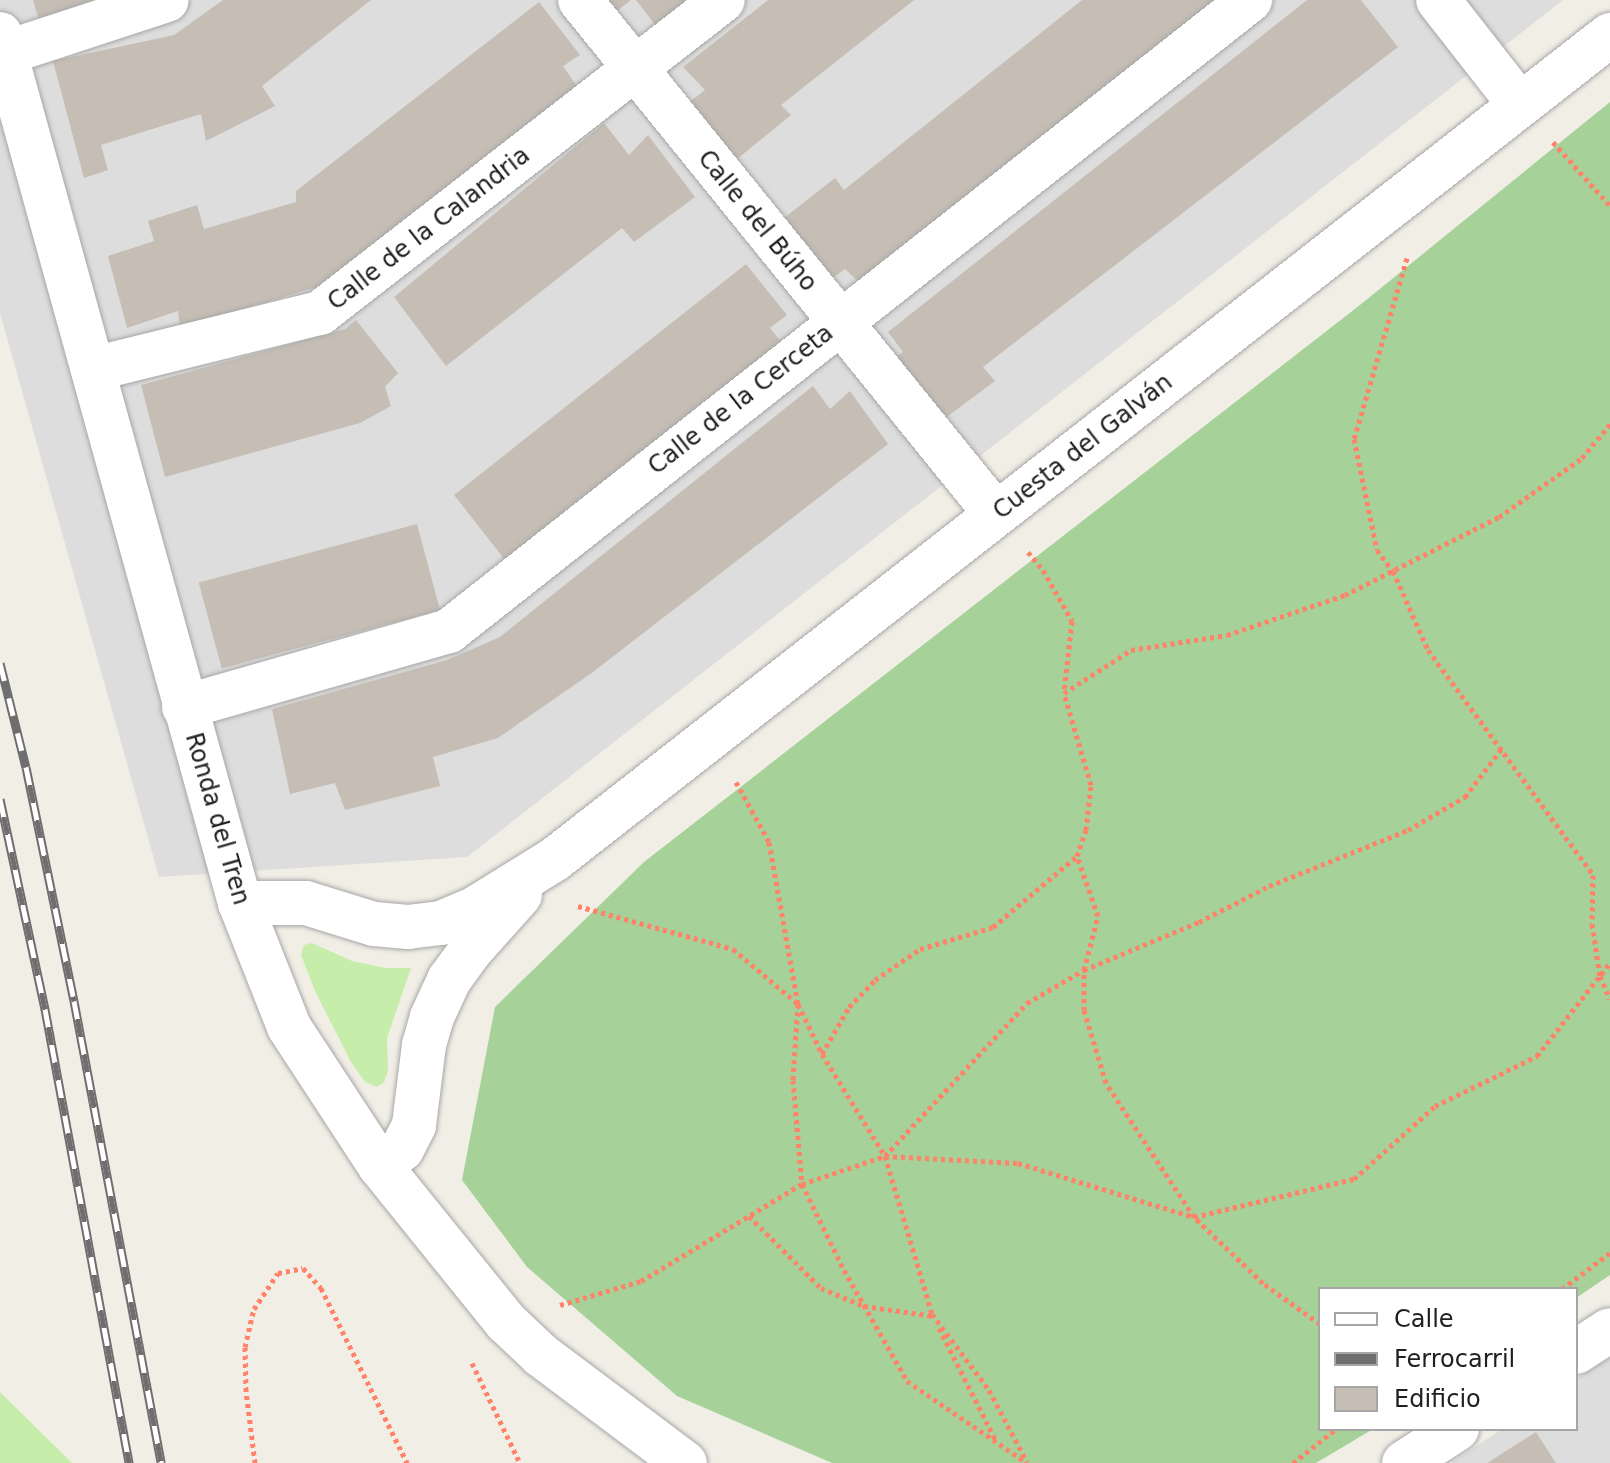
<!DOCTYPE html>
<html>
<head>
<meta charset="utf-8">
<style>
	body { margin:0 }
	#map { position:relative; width:1610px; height:1463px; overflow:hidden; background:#f1eee6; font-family:"DejaVu Sans",sans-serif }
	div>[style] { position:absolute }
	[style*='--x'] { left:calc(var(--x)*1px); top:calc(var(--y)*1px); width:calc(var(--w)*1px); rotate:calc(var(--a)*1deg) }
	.residential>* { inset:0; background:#dedddd }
	.grass>* { inset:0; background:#c6edaa }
	.forest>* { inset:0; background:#a6d299 }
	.building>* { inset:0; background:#c6beb5; transform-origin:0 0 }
	.path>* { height:5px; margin-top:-2.5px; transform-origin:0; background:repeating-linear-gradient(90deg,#ff8269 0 4px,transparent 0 8px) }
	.roads { filter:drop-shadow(0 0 2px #a7a7a7) drop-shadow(0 0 2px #a7a7a7) }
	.street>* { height:44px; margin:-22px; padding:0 22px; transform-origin:22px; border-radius:22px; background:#fff }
	.rail>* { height:9px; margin-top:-4.5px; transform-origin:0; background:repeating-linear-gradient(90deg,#fff 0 18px,#6e6e6e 0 36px); box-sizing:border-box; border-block:2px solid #6e6e6e }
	span { translate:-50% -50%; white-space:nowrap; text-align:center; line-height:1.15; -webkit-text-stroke:7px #fff; paint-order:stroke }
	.street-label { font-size:24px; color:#202020 }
	.legend { position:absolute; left:1318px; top:1287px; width:260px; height:144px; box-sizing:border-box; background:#fff; border:2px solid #a6a6a6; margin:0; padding:10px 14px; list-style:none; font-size:24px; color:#202020 }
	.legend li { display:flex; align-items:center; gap:16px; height:40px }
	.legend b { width:40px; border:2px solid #a6a6a6 }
</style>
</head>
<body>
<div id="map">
	<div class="residential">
		<i style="clip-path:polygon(0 0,1563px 0,467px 857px,159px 877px,0 313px)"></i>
		<i style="clip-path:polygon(1610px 1357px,1610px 1463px,1451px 1463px,1502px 1429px,1576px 1429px,1576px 1379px)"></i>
	</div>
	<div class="grass">
		<i style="clip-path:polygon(312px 943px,352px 961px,386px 968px,411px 968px,387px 1038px,388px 1071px,384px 1082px,377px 1087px,365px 1082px,351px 1062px,315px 991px,301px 955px,304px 945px)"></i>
		<i style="clip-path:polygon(0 1392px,72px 1463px,0 1463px)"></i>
	</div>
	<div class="forest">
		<i style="clip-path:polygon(1610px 102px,1610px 1275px,1576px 1298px,1576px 1289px,1320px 1289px,1320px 1429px,1373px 1429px,1316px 1463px,832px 1463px,677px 1396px,527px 1267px,462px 1180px,495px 1007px,644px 862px,1360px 305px)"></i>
	</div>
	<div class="building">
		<i style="clip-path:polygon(33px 0,101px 0,39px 20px)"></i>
		<i style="clip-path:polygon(223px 0,371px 0,262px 86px,275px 106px,206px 141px,201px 114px,101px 145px,108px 170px,84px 178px,53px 61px,174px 35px)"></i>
		<i style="clip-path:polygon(602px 0,631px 0,614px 13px)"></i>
		<i style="clip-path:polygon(636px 0,689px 0,656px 26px)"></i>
		<i style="clip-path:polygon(768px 0,914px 0,781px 105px,791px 115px,731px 164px,684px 106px,705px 90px,683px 67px)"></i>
		<i style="clip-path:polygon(1082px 0,1226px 0,864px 287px,845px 269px,826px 283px,779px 222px,835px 178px,844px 190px)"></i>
		<i style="clip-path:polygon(1307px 0,1361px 0,1398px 47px,983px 367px,995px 381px,936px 425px,888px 362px,903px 352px,888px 332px)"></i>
		<i style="clip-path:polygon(539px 2px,580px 55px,563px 66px,578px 88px,327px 284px,180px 328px,178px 311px,127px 328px,108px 256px,154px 241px,148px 221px,197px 205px,204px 229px,296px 202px,296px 191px)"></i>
		<i style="clip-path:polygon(604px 123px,629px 155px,648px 135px,695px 197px,634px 242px,622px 228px,446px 366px,394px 297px)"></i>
		<i style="clip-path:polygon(746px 264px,787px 315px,770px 328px,786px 348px,509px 565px,454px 495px)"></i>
		<i style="clip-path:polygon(356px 320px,398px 373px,385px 387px,391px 406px,360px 423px,165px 477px,141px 385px,345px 329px)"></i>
		<i style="clip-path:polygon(813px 386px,830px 409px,850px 391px,888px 444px,593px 672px,498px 738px,433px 757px,440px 786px,345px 810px,335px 783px,290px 794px,272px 709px,447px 660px,500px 637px)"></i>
		<i style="left:417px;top:524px;width:89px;height:226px;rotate:75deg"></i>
		<i style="clip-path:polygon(1536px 1432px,1556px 1463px,1487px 1463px)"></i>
	</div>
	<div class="path">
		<i style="--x:1553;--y:142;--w:86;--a:48.3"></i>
		<i style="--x:1407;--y:258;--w:189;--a:106.3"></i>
		<i style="--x:1354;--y:439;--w:113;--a:78.3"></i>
		<i style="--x:1377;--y:550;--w:26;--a:53"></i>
		<i style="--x:1393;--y:571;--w:86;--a:66.1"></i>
		<i style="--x:1428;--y:650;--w:279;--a:53.7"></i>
		<i style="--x:1593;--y:875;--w:49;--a:91.2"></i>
		<i style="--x:1592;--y:924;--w:53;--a:81.3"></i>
		<i style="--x:1600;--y:976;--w:25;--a:67"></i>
		<i style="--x:1028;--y:552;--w:23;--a:50"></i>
		<i style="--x:1043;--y:570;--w:59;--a:60.4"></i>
		<i style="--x:1072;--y:621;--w:71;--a:96.4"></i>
		<i style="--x:736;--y:782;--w:68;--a:61.2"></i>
		<i style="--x:769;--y:842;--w:165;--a:79.9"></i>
		<i style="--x:798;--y:1004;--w:55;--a:64.4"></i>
		<i style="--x:822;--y:1054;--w:120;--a:58.3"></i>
		<i style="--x:885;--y:1156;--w:165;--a:73.4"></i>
		<i style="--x:932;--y:1314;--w:95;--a:53.1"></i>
		<i style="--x:989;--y:1390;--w:81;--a:62.2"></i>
		<i style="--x:578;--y:906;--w:161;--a:15.5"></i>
		<i style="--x:733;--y:949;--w:85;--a:40.2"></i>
		<i style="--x:798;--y:1004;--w:76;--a:93.8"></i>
		<i style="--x:793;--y:1080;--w:104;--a:85.1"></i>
		<i style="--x:802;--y:1184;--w:96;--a:64"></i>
		<i style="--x:844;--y:1270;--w:128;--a:60.4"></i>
		<i style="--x:907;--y:1381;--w:145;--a:34.3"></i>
		<i style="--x:822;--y:1054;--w:54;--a:-60.1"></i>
		<i style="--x:849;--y:1007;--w:37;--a:-46"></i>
		<i style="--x:875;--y:980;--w:55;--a:-34.6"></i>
		<i style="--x:920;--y:949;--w:76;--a:-16.8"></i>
		<i style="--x:993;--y:927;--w:110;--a:-40.2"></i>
		<i style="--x:885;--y:1156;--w:209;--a:-47.1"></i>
		<i style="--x:1027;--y:1003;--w:66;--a:-30.1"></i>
		<i style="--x:1084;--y:970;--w:125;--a:-22.7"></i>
		<i style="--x:1199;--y:922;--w:79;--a:-27.2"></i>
		<i style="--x:1269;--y:886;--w:150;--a:-21.9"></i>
		<i style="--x:1408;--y:830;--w:66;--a:-30.1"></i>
		<i style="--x:1465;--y:797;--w:61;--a:-52.9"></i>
		<i style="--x:749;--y:1216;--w:102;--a:45"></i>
		<i style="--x:821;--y:1288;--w:47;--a:22.7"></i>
		<i style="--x:864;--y:1306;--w:70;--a:8.2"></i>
		<i style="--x:1562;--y:1289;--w:60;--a:-36.9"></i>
		<i style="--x:560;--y:1305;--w:84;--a:-16.5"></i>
		<i style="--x:641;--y:1281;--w:188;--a:-31.1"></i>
		<i style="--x:802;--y:1184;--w:88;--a:-18.6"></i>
		<i style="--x:885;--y:1156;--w:133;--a:3"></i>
		<i style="--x:1018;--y:1163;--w:184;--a:17.1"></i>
		<i style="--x:1194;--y:1217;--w:164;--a:-13.4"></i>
		<i style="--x:1354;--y:1179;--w:109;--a:-42"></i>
		<i style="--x:1435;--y:1106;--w:114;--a:-26.1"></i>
		<i style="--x:1537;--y:1056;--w:118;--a:-51.9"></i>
		<i style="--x:1320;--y:1324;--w:70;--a:-144.3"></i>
		<i style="--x:1263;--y:1283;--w:95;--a:-136.3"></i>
		<i style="--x:1194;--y:1217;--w:160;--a:-123.3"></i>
		<i style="--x:1106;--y:1083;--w:76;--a:-106.8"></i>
		<i style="--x:1084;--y:1010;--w:40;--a:-90"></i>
		<i style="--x:1084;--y:970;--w:56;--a:-75.5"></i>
		<i style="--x:1098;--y:916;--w:64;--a:-109.3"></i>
		<i style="--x:1077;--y:856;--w:28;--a:-71"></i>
		<i style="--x:1086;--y:830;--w:45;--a:-83.7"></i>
		<i style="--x:1091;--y:785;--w:96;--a:-106.4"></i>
		<i style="--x:1064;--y:693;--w:80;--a:-32.7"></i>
		<i style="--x:1131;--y:650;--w:97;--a:-8.9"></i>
		<i style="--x:1227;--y:635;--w:125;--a:-18.7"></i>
		<i style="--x:1345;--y:595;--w:173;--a:-26.9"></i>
		<i style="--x:1499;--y:517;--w:102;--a:-35.4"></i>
		<i style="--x:1582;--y:458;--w:44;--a:-50.5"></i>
		<i style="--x:939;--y:1328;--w:127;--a:63.2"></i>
		<i style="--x:472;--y:1363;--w:111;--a:64.4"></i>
		<i style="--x:255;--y:1463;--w:73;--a:-97.1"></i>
		<i style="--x:246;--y:1391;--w:44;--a:-91.3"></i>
		<i style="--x:245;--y:1347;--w:39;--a:-77"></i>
		<i style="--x:254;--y:1309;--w:43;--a:-56.3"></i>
		<i style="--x:278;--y:1273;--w:25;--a:-11"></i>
		<i style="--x:303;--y:1268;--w:27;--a:48"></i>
		<i style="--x:321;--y:1288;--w:195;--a:63.8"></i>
		<i style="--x:1293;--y:1463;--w:55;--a:-38.3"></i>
	</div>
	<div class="roads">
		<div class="street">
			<i style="--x:580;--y:0;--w:661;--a:51.02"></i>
			<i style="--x:1438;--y:0;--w:133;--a:52"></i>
			<i style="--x:0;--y:34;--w:902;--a:74.56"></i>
			<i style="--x:240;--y:903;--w:133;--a:68.4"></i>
			<i style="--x:289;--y:1027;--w:166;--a:56.8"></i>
			<i style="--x:380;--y:1166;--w:201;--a:51.1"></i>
			<i style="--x:506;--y:1322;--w:48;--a:43.3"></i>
			<i style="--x:541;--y:1355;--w:180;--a:36.9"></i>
			<i style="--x:5;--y:53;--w:170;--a:-18.1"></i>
			<i style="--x:93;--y:369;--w:234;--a:-13.9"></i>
			<i style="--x:320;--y:313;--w:510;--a:-37.84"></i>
			<i style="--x:184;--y:707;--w:276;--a:-16"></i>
			<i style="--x:449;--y:631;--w:1020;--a:-38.23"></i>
			<i style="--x:240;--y:903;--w:66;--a:0"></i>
			<i style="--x:306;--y:903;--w:71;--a:17.2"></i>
			<i style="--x:374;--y:924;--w:34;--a:5"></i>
			<i style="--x:408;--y:927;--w:33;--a:-7"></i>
			<i style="--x:441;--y:923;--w:38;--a:-23"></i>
			<i style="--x:476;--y:908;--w:93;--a:-31.8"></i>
			<i style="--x:555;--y:859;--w:1339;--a:-37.99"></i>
			<i style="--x:380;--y:1166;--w:28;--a:-38"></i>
			<i style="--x:402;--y:1149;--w:27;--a:-63"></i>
			<i style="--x:414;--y:1125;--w:81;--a:-82.9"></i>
			<i style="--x:424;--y:1045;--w:29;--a:-74"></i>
			<i style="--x:432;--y:1017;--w:41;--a:-65.3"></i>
			<i style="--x:449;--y:980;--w:36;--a:-54"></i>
			<i style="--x:470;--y:951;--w:75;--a:-48.2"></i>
			<i style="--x:1576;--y:1352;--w:40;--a:-32.9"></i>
			<i style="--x:1404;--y:1463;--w:63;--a:-32.7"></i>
		</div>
	</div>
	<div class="rail">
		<i style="--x:0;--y:663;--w:107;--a:76"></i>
		<i style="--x:26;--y:767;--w:239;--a:78.4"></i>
		<i style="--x:74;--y:1001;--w:470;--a:79.3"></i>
		<i style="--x:0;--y:799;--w:215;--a:77.9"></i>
		<i style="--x:45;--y:1009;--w:462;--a:79.5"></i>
	</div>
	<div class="street-label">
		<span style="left:757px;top:221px;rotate:51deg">Calle del Búho</span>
		<span style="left:429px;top:229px;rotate:-38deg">Calle de la Calandria</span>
		<span style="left:741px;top:400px;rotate:-38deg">Calle de la Cerceta</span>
		<span style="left:1083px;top:447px;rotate:-38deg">Cuesta del Galván</span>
		<span style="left:217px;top:819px;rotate:74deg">Ronda del Tren</span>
	</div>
	<ul class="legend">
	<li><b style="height:10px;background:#fff"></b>Calle</li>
	<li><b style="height:10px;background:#6e6e6e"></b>Ferrocarril</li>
	<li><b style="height:22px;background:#c6beb5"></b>Edificio</li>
	</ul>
</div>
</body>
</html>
